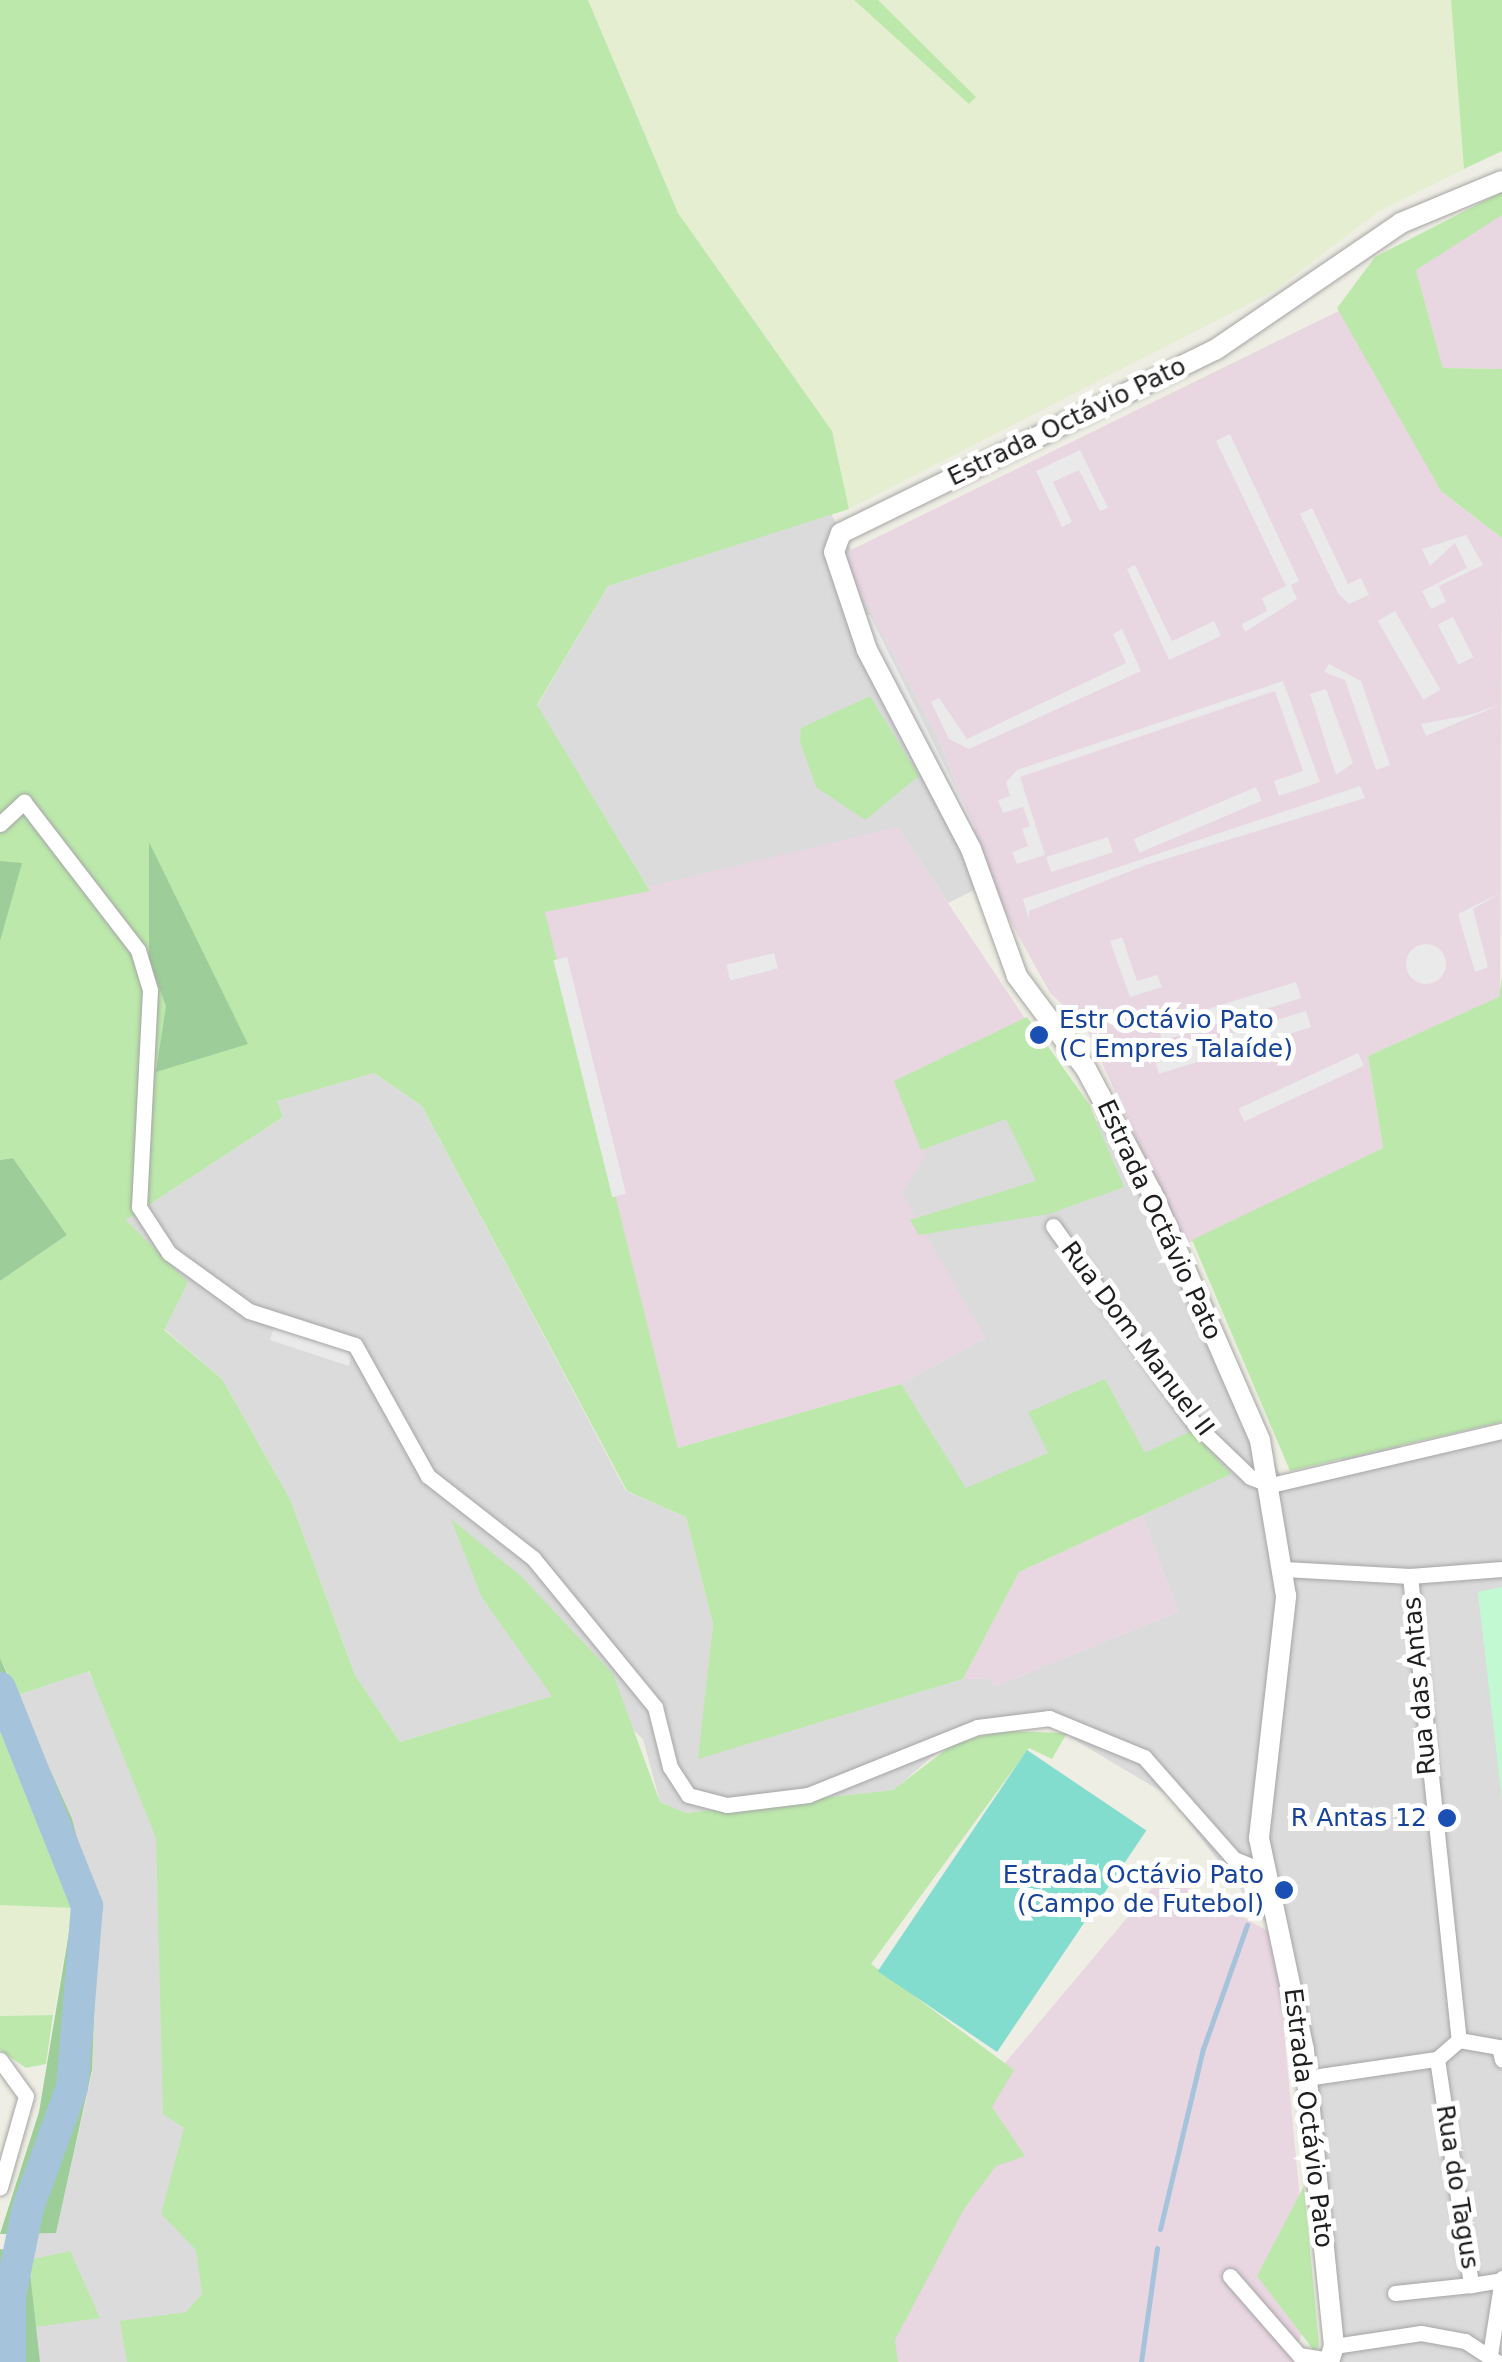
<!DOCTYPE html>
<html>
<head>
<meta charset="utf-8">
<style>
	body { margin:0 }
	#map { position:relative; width:1502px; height:2362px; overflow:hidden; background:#efeee4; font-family:"DejaVu Sans",sans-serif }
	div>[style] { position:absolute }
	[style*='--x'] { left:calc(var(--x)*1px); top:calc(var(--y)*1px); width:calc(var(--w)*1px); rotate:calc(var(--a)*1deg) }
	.residential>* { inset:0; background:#dcdbdb }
	.industrial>* { inset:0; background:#e8d6e1 }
	.farmland>* { inset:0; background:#e5eed0 }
	.grass>* { inset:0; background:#bce9ab }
	.forest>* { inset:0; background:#9dce99 }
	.park>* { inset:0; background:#c2f9d2 }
	.pitch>* { inset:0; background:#83ddce; transform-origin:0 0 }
	.parking>* { inset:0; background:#eaeaea; transform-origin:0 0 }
	.round { border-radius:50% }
	.stream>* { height:5px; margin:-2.5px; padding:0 2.5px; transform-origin:2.5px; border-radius:2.5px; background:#a5c4dc }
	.river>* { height:32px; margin:-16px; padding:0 16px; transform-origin:16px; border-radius:16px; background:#a5c4dc }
	.roads { filter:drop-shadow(0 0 2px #a5a5a5) drop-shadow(0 0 2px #a5a5a5) }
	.minor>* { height:15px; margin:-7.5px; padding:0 7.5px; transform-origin:7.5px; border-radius:7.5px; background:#fff }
	.tertiary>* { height:20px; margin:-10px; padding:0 10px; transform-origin:10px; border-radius:10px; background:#fff }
	.dots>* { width:28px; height:28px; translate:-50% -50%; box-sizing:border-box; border:5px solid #fff; border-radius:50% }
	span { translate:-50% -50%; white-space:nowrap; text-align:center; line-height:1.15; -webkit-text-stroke:10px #fff; paint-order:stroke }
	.street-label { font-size:25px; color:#1e1e1e }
	.transit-label { font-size:25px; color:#164399 }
	.left { translate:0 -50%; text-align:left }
	.right { translate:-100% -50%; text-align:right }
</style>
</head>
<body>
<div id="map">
	<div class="residential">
		<i style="clip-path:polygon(831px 514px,851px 550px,845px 564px,939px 739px,993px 881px,948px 903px,897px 827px,650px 891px,537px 706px,608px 586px)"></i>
		<i style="clip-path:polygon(374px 1073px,422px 1106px,626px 1491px,686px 1517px,713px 1624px,699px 1758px,963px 1679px,991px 1678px,995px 1686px,1178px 1612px,1142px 1515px,1230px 1474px,1184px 1459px,977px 1525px,901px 1384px,985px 1338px,901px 1193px,928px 1140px,999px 1105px,1128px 1126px,1284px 1484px,1345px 1473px,1327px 1419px,1390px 1405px,1404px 1460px,1502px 1435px,1502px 2362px,1340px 2362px,1275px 1935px,1169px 1796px,1048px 1724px,952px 1739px,894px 1790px,686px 1813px,660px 1802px,643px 1739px,482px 1598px,553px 1696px,400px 1742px,355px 1675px,290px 1499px,222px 1379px,164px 1329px,126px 1220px,283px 1117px,276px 1101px)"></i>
		<i style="clip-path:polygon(88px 1671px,171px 1836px,226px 2287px,209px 2362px,33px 2362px,23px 2286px,33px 2226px,56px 2232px,92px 2073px,98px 1919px,18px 1695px)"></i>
	</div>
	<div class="industrial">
		<i style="clip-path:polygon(1502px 212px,1502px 369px,1443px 368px,1416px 270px)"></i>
		<i style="clip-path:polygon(1353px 304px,1441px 491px,1502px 538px,1500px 997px,1368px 1056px,1383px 1148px,1184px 1245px,1086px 1027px,1050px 993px,1006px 913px,939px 739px,845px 564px,851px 550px)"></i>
		<i style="clip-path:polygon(897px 827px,1028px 1023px,899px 1086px,926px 1155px,902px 1193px,985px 1338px,901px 1384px,678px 1448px,544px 912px)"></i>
		<i style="clip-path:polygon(1142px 1515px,1178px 1612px,995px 1686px,991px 1678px,963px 1679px,1019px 1572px)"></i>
		<i style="clip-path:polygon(1164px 1874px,1275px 1935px,1310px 2306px,1293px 2362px,881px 2362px,973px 2101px)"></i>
	</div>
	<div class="farmland">
		<i style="clip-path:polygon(588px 0,854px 0,969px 103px,976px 97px,878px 0,1451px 0,1464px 169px,1379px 211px,1274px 291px,849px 509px,832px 431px,678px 213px)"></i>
		<i style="clip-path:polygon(0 1905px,73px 1908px,53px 2015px,0 2016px)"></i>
	</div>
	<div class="grass">
		<i style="clip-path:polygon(0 0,588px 0,678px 213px,832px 431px,849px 509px,608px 586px,537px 705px,650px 891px,545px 912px,678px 1448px,901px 1384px,966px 1488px,1048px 1453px,1028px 1412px,1105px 1379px,1145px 1453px,1191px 1431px,1231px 1474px,1019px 1572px,963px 1679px,698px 1759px,713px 1624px,686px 1517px,627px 1491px,422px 1106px,374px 1073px,277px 1101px,283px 1117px,126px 1220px,188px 1282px,164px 1330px,222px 1379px,290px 1499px,355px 1675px,400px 1742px,552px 1696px,482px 1598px,451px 1519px,522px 1577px,613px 1674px,660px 1802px,686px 1813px,893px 1790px,952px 1745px,997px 1731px,1067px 1733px,1052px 1759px,1029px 1748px,871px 1964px,1014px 2070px,992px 2107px,1025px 2156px,996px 2166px,964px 2209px,895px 2340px,898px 2362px,127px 2362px,120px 2321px,186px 2312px,202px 2294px,196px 2250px,161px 2214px,184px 2128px,163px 2114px,156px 1838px,89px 1671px,18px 1695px,0 1658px,0 1281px,67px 1235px,13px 1158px,0 1160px)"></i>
		<i style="clip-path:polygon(854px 0,878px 0,976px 97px,969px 104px)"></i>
		<i style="clip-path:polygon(1451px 0,1502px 0,1502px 151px,1464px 169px)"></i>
		<i style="clip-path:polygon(1502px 192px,1502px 215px,1416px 270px,1443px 368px,1502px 369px,1502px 538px,1441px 491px,1337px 308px,1375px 257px)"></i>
		<i style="clip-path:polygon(870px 696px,919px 776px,865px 820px,816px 787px,800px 742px,801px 728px)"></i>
		<i style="clip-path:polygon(1502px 977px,1502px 1422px,1290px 1471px,1192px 1240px,1383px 1148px,1368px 1056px,1499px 997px)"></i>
		<i style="clip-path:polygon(1027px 1017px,1089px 1104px,1124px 1187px,1049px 1214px,919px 1235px,910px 1220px,1036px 1181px,1006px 1119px,921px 1150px,894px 1081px)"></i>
		<i style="clip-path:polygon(0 1711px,61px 1858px,73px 1908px,0 1905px)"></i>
		<i style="clip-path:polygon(53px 2015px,46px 2064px,26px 2068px,0 2050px,0 2016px)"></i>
		<i style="clip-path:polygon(1304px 2186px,1319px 2345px,1315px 2352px,1257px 2276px)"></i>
		<i style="clip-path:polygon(70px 2251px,100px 2318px,35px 2327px,29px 2260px)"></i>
	</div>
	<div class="forest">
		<i style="clip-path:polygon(149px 842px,248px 1044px,156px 1072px,166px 1006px,149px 959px)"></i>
		<i style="clip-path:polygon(0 861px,22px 863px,0 941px)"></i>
		<i style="clip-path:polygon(13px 1158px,67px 1235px,0 1281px,0 1160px)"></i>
		<i style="clip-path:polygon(0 1658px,72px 1819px,98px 1919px,92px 2070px,56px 2233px,0 2234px,39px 2112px,73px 1908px,0 1711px)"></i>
		<i style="clip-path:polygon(0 2249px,28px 2255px,40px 2362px,0 2362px)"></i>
	</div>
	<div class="park">
		<i style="clip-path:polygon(1502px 1587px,1502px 1800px,1478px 1592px)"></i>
	</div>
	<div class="pitch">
		<i style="left:1027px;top:1750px;width:144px;height:267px;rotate:34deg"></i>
	</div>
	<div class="parking">
		<i style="clip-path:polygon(1230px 434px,1299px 581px,1291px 585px,1297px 599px,1245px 632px,1242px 624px,1267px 611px,1262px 598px,1286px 586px,1216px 441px)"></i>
		<i style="clip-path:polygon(1080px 450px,1108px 508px,1100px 511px,1079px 470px,1053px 482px,1072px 522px,1062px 527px,1036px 471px)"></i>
		<i style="clip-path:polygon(1312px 508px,1348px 584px,1361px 578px,1369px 595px,1349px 604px,1338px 593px,1300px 514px)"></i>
		<i style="clip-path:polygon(1466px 535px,1483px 565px,1439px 586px,1446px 602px,1431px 609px,1422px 591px,1467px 568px,1455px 543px,1430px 566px,1422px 549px)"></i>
		<i style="clip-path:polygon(1135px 565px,1172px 641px,1214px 621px,1221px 636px,1169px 660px,1127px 569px)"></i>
		<i style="left:1395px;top:611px;width:91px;height:20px;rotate:60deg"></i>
		<i style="clip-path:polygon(858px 614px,870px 615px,976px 829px,969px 832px)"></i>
		<i style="left:1453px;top:617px;width:45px;height:17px;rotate:63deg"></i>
		<i style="clip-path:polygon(1122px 629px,1141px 671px,969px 749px,949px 739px,931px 702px,939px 698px,967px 739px,1126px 663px,1113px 634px)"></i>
		<i style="clip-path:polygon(1329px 664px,1361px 681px,1390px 765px,1376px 770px,1345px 680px,1324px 672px)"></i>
		<i style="clip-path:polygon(1283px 681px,1320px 782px,1279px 796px,1274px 781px,1303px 771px,1275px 691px,1020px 777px,1045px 855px,1017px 864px,1012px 852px,1028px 846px,1022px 829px,1030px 826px,1023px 807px,1003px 813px,998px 800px,1010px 796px,1006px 782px,1017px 770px)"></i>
		<i style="clip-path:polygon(1326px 689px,1353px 763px,1336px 775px,1310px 694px)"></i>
		<i style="clip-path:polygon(1502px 704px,1426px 736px,1421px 724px,1469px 715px)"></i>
		<i style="clip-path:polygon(1360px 786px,1365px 798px,1146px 865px,1029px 911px,1029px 920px,1023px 899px)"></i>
		<i style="left:1256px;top:787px;width:15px;height:133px;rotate:67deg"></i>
		<i style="left:1108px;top:837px;width:16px;height:65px;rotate:72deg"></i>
		<i style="clip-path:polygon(1502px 892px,1473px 909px,1488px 967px,1475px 972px,1458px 914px)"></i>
		<i style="clip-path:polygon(1122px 937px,1137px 981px,1157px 975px,1162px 987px,1130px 997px,1110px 941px)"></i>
		<i class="round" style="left:1406px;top:944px;width:40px;height:40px"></i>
		<i style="left:774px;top:953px;width:16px;height:49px;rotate:76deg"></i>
		<i style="left:567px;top:957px;width:244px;height:14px;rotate:76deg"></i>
		<i style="left:1296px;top:982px;width:17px;height:145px;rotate:73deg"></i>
		<i style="left:1306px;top:1011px;width:17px;height:159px;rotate:73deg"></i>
		<i style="left:1358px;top:1053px;width:14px;height:132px;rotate:65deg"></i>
		<i style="clip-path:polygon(275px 1324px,352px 1352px,349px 1366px,270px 1340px)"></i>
	</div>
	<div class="stream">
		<i style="--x:1160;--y:2229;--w:185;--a:-76.6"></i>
		<i style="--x:1203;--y:2049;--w:132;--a:-70.5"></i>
		<i style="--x:1141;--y:2362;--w:115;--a:-82"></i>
	</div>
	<div class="river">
		<i style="--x:0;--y:1688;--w:235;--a:68.2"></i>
		<i style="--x:87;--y:1906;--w:182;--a:94.7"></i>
		<i style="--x:72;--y:2087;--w:129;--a:110"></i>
		<i style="--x:28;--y:2208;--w:90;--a:101.6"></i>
		<i style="--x:10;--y:2296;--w:66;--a:90"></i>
	</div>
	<div class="roads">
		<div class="minor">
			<i style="--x:0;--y:824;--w:33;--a:-43"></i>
			<i style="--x:24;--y:802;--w:187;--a:52.4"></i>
			<i style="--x:138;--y:950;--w:42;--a:73.3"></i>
			<i style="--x:150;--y:990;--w:217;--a:92.9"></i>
			<i style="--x:139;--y:1207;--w:55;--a:56.9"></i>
			<i style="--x:169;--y:1253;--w:99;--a:35.9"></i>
			<i style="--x:249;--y:1311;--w:111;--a:17.8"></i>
			<i style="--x:355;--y:1345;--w:150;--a:60.9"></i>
			<i style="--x:428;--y:1476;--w:133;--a:38"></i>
			<i style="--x:533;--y:1558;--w:193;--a:50.7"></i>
			<i style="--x:655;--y:1707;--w:62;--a:76"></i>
			<i style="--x:670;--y:1767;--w:33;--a:57"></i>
			<i style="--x:688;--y:1795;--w:40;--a:14.4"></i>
			<i style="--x:727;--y:1805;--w:82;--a:-7"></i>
			<i style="--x:808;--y:1795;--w:182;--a:-21.9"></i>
			<i style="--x:977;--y:1727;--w:73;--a:-7.1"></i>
			<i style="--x:1049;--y:1718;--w:103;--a:22.3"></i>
			<i style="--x:1144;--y:1757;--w:136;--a:48.6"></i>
			<i style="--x:1234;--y:1859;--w:32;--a:22"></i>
			<i style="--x:1053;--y:1226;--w:244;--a:54.4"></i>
			<i style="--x:1195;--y:1424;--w:76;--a:43.9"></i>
			<i style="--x:1250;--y:1477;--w:22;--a:21"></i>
			<i style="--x:1271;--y:1485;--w:237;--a:-13.2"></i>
			<i style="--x:1284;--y:1569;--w:126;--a:3.2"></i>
			<i style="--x:1410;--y:1576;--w:92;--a:-4.4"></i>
			<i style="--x:1410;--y:1576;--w:467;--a:84"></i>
			<i style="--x:1459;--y:2040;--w:41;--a:9.9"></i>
			<i style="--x:1499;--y:2047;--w:13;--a:77"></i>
			<i style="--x:1437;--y:2059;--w:229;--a:81.4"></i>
			<i style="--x:1471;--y:2285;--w:31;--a:-9"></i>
			<i style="--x:0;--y:2060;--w:44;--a:54.2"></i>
			<i style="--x:26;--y:2096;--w:95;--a:105.9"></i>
			<i style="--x:1306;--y:2078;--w:132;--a:-8.3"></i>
			<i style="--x:1437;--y:2059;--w:29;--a:-41"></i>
			<i style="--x:1230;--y:2276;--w:105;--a:48.9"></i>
			<i style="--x:1299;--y:2355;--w:31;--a:9"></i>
			<i style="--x:1395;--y:2293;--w:76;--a:-6"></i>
			<i style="--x:1334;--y:2346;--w:88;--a:-8.5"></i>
			<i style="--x:1421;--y:2333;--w:45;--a:10.3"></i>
			<i style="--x:1465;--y:2341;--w:38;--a:33"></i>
			<i style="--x:1490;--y:2355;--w:78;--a:-81.1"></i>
		</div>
		<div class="tertiary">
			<i style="--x:1329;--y:2362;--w:17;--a:-73"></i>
			<i style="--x:1334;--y:2346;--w:298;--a:-95.8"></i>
			<i style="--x:1304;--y:2050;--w:217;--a:-102"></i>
			<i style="--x:1259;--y:1838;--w:244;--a:-83.6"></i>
			<i style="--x:1286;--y:1596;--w:158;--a:-99.5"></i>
			<i style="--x:1260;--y:1440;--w:270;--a:-113.6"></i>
			<i style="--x:1152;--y:1193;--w:140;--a:-118"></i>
			<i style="--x:1086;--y:1069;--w:116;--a:-126.6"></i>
			<i style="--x:1017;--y:976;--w:135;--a:-109.9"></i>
			<i style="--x:971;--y:849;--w:225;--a:-117.6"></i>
			<i style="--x:867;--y:650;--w:103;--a:-108.6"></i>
			<i style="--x:834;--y:552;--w:20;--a:-70"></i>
			<i style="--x:841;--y:533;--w:416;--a:-26.1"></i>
			<i style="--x:1215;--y:350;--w:225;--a:-34.3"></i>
			<i style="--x:1401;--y:223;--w:109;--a:-22.6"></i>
		</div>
	</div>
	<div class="dots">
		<i style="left:1039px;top:1035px;background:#1a4fb4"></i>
		<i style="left:1447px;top:1818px;background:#1a4fb4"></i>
		<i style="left:1284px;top:1890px;background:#1a4fb4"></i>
	</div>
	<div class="street-label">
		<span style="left:1067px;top:422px;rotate:-26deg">Estrada Octávio Pato</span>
		<span style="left:1159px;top:1220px;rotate:65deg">Estrada Octávio Pato</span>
		<span style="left:1137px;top:1339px;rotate:53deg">Rua Dom Manuel II</span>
		<span style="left:1420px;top:1686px;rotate:-95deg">Rua das Antas</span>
		<span style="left:1308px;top:2118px;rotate:83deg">Estrada Octávio Pato</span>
		<span style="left:1457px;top:2187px;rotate:81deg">Rua do Tagus</span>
	</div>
	<div class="transit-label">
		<span class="left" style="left:1059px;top:1035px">Estr Octávio Pato<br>(C Empres Talaíde)</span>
		<span class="right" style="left:1427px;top:1818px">R Antas 12</span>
		<span class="right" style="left:1264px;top:1890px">Estrada Octávio Pato<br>(Campo de Futebol)</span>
	</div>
</div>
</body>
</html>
